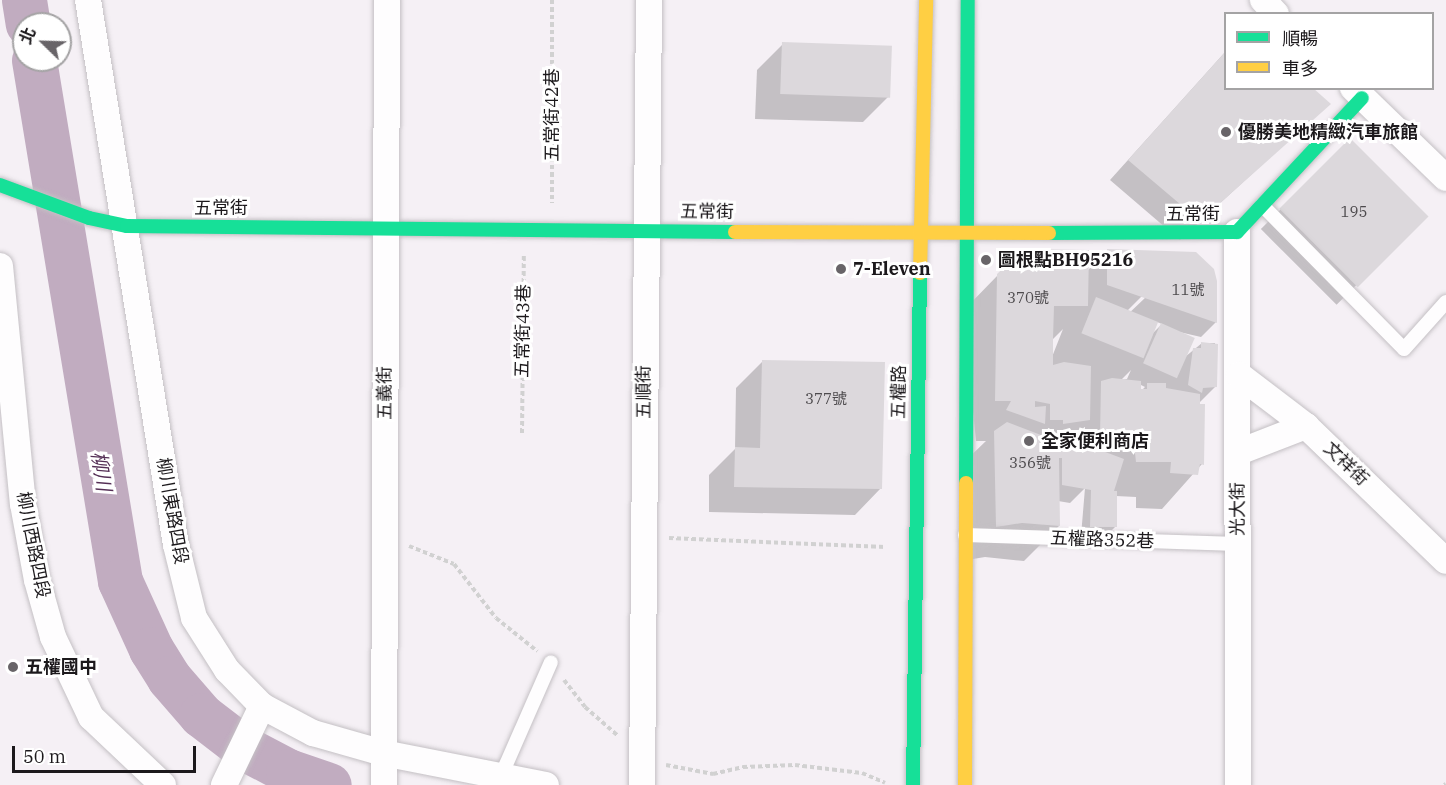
<!DOCTYPE html>
<html>
<head>
<meta charset="utf-8">
<style>
	body { margin:0 }
	#map { position:relative; width:1446px; height:785px; overflow:hidden; background:#f5f0f5; font-family:"IBM Plex Serif","Noto Sans TC",serif }
	div>[style] { position:absolute }
	[style*='--x'] { left:calc(var(--x)*1px); top:calc(var(--y)*1px); width:calc(var(--w)*1px); rotate:calc(var(--a)*1deg) }
	.shadow>* { inset:0; background:#0003; transform-origin:0 0 }
	.river>* { height:45px; margin:-22.5px; padding:0 22.5px; transform-origin:22.5px; border-radius:22.5px; background:#c1acc0 }
	.building>* { inset:0; background:#dcd8dc; transform-origin:0 0 }
	.path>* { height:4px; margin-top:-2px; transform-origin:0; background:repeating-linear-gradient(90deg,#d1d1d1 0 4.5px,transparent 0 7.5px) }
	.roads { filter:drop-shadow(0 0 2px #c4c0c4) drop-shadow(0 0 2px #c4c0c4) }
	.lane>* { height:14px; margin:-7px; padding:0 7px; transform-origin:7px; border-radius:7px; background:#fefdfe }
	.street>* { height:26px; margin:-13px; padding:0 13px; transform-origin:13px; border-radius:13px; background:#fefdfe }
	.fast>* { height:14px; margin:-7px; padding:0 7px; transform-origin:7px; border-radius:7px; background:#16e098 }
	.slow>* { height:14px; margin:-7px; padding:0 7px; transform-origin:7px; border-radius:7px; background:#ffcf43 }
	.dots>* { width:16px; height:16px; translate:-50% -50%; box-sizing:border-box; border:3px solid #fff; border-radius:50% }
	span { translate:-50% -50%; white-space:nowrap; text-align:center; line-height:1.15; -webkit-text-stroke:6px #fff; paint-order:stroke }
	.number-label { font-size:15px; color:#4d4a4d }
	.number-label span { -webkit-text-stroke-width:0 }
	.street-label { font-size:18px; color:#1c191c }
	.poi-label { font-size:18px; color:#1c191c; font-weight:700 }
	.left { translate:0 -50%; text-align:left }
	.water-label { font-size:20px; color:#542e55; font-style:italic }
	.legend { position:absolute; left:1224px; top:12px; width:210px; height:78px; box-sizing:border-box; background:#fff; border:2px solid #a4a3a4; margin:0; padding:8px 10px; list-style:none; font-size:18px; color:#1c191c }
	.legend li { display:flex; align-items:center; gap:12px; height:30px }
	.legend b { width:30px; border:2px solid #a4a3a4 }
	.north { position:absolute; left:12px; top:12px; width:60px; height:60px; box-sizing:border-box; background:#fff; border:2px solid #a4a3a4; border-radius:50%; rotate:293deg; font-size:16px; font-weight:700; line-height:24px; text-align:center; color:#1c191c }
	.north::after { content:''; display:block; margin:auto; width:21px; height:27px; background:#686468; clip-path:polygon(50% 0,100% 100%,50% 72%,0 100%) }
	.scale { position:absolute; left:12px; top:746px; width:184px; height:27px; box-sizing:border-box; border:3px solid #1c191c; border-top:0; padding-left:8px; font-size:18px; line-height:21px; white-space:nowrap; color:#1c191c; -webkit-text-stroke:4px #fff; paint-order:stroke }
</style>
</head>
<body>
<div id="map">
	<div class="shadow">
		<i style="clip-path:polygon(783px 44px,889px 96px,863px 122px,755px 119px,757px 70px)"></i>
		<i style="clip-path:polygon(1226px 51px,1226px 88px,1328px 104px,1180px 240px,1110px 180px)"></i>
		<i style="left:1350px;top:140px;width:107px;height:126px;rotate:45deg"></i>
		<i style="clip-path:polygon(evenodd,1108px 251px,1216px 322px,1201px 337px,1175px 331px,1185px 357px,1202px 343px,1215px 343px,1216px 386px,1197px 405px,1202px 464px,1162px 509px,1136px 508px,1136px 497px,1116px 496px,1116px 526px,1106px 536px,1081px 536px,1085px 488px,1070px 503px,1058px 501px,1059px 526px,1024px 561px,985px 557px,961px 561px,959px 467px,986px 441px,976px 441px,963px 311px,998px 275px,1087px 271px,1108px 251px,1141px 297px,1146px 297px,1125px 317px,1123px 315px,1141px 297px,1108px 251px,1157px 322px,1162px 324px,1152px 334px,1157px 322px,1108px 251px,1063px 329px,1052px 357px,1052px 340px,1063px 329px,1108px 251px,1131px 370px,1127px 379px,1121px 380px,1131px 370px,1108px 251px,1139px 384px,1145px 387px,1142px 390px,1139px 390px,1139px 384px)"></i>
		<i style="clip-path:polygon(762px 362px,881px 488px,855px 515px,709px 512px,709px 475px,735px 449px,736px 388px)"></i>
	</div>
	<div class="river">
		<i style="--x:24;--y:0;--w:24;--a:81"></i>
		<i style="--x:34;--y:60;--w:528;--a:80.63"></i>
		<i style="--x:120;--y:581;--w:75;--a:65.5"></i>
		<i style="--x:151;--y:649;--w:34;--a:58"></i>
		<i style="--x:169;--y:678;--w:49;--a:49.1"></i>
		<i style="--x:201;--y:715;--w:54;--a:37.5"></i>
		<i style="--x:244;--y:748;--w:50;--a:27.6"></i>
		<i style="--x:288;--y:771;--w:43;--a:18.9"></i>
	</div>
	<div class="building">
		<i style="left:782px;top:42px;width:110px;height:52px;rotate:2deg"></i>
		<i style="clip-path:polygon(1226px 51px,1226px 88px,1313px 88px,1331px 104px,1200px 221px,1128px 160px)"></i>
		<i style="left:1350px;top:138px;width:111px;height:100px;rotate:45deg"></i>
		<i style="clip-path:polygon(1023px 249px,1089px 250px,1088px 306px,1054px 306px,1053px 339px,1053px 365px,1064px 362px,1091px 366px,1090px 420px,1063px 424px,1063px 420px,1050px 420px,1050px 404px,1035px 401px,1035px 407px,1046px 406px,1045px 424px,1006px 410px,1011px 401px,995px 401px,997px 274px)"></i>
		<i style="clip-path:polygon(1107px 249px,1196px 252px,1214px 269px,1217px 281px,1217px 323px,1107px 285px)"></i>
		<i style="left:1096px;top:297px;width:67px;height:39px;rotate:22deg"></i>
		<i style="left:1161px;top:323px;width:37px;height:44px;rotate:24deg"></i>
		<i style="clip-path:polygon(1201px 342px,1218px 344px,1217px 387px,1203px 388px,1202px 393px,1188px 385px,1193px 348px,1201px 348px)"></i>
		<i style="clip-path:polygon(762px 360px,885px 362px,882px 489px,734px 487px,735px 447px,760px 448px)"></i>
		<i style="clip-path:polygon(1112px 378px,1141px 381px,1141px 389px,1147px 389px,1147px 383px,1166px 383px,1166px 388px,1200px 394px,1200px 404px,1205px 404px,1204px 465px,1200px 464px,1198px 475px,1170px 473px,1171px 462px,1136px 462px,1134px 444px,1138px 444px,1138px 437px,1100px 437px,1101px 381px)"></i>
		<i style="clip-path:polygon(1007px 422px,1062px 443px,1065px 437px,1124px 459px,1114px 491px,1117px 491px,1117px 527px,1090px 527px,1091px 490px,1062px 485px,1062px 458px,1059px 458px,1060px 526px,1022px 523px,996px 527px,994px 431px)"></i>
	</div>
	<div class="path">
		<i style="--x:552;--y:0;--w:203;--a:90"></i>
		<i style="--x:522;--y:433;--w:177;--a:-89.4"></i>
		<i style="--x:669;--y:538;--w:217;--a:2.4"></i>
		<i style="--x:409;--y:546;--w:48;--a:21.8"></i>
		<i style="--x:454;--y:564;--w:68;--a:52.1"></i>
		<i style="--x:496;--y:618;--w:53;--a:38.8"></i>
		<i style="--x:564;--y:680;--w:34;--a:52"></i>
		<i style="--x:585;--y:707;--w:43;--a:41.2"></i>
		<i style="--x:666;--y:765;--w:48;--a:10.8"></i>
		<i style="--x:713;--y:774;--w:31;--a:-13"></i>
		<i style="--x:743;--y:767;--w:52;--a:-2.2"></i>
		<i style="--x:795;--y:765;--w:67;--a:6.8"></i>
		<i style="--x:862;--y:773;--w:25;--a:23"></i>
		<i style="--x:1444;--y:785;--w:2;--a:-27"></i>
	</div>
	<div class="roads">
		<div class="lane">
			<i style="--x:1262;--y:205;--w:202;--a:45.4"></i>
			<i style="--x:1404;--y:349;--w:63;--a:-48.2"></i>
			<i style="--x:965;--y:535;--w:273;--a:1.9"></i>
			<i style="--x:501;--y:776;--w:124;--a:-66.3"></i>
		</div>
		<div class="street">
			<i style="--x:88;--y:0;--w:552;--a:80.83"></i>
			<i style="--x:176;--y:545;--w:75;--a:76.1"></i>
			<i style="--x:194;--y:618;--w:62;--a:57.6"></i>
			<i style="--x:227;--y:670;--w:50;--a:45.8"></i>
			<i style="--x:262;--y:706;--w:58;--a:27.9"></i>
			<i style="--x:313;--y:733;--w:73;--a:15.9"></i>
			<i style="--x:383;--y:753;--w:166;--a:11.1"></i>
			<i style="--x:1263;--y:0;--w:19;--a:47"></i>
			<i style="--x:1353;--y:88;--w:129;--a:44.1"></i>
			<i style="--x:1237;--y:232;--w:553;--a:89.9"></i>
			<i style="--x:0;--y:266;--w:239;--a:84.5"></i>
			<i style="--x:23;--y:504;--w:77;--a:79.6"></i>
			<i style="--x:37;--y:580;--w:59;--a:74.3"></i>
			<i style="--x:53;--y:637;--w:89;--a:64.6"></i>
			<i style="--x:91;--y:717;--w:99;--a:43.4"></i>
			<i style="--x:1239;--y:375;--w:84;--a:37.3"></i>
			<i style="--x:1306;--y:426;--w:194;--a:44"></i>
			<i style="--x:1239;--y:452;--w:72;--a:-21.2"></i>
			<i style="--x:224;--y:785;--w:88;--a:-64.3"></i>
			<i style="--x:384;--y:785;--w:785;--a:-89.78"></i>
			<i style="--x:642;--y:785;--w:785;--a:-89.49"></i>
		</div>
		<div class="fast">
			<i style="--x:0;--y:185;--w:95;--a:20.3"></i>
			<i style="--x:89;--y:218;--w:39;--a:12"></i>
			<i style="--x:127;--y:226;--w:608;--a:0.57"></i>
			<i style="--x:1049;--y:233;--w:188;--a:-0.3"></i>
			<i style="--x:1237;--y:232;--w:183;--a:-47"></i>
			<i style="--x:966;--y:483;--w:483;--a:-89.8"></i>
			<i style="--x:913;--y:785;--w:512;--a:-89.22"></i>
		</div>
		<div class="slow">
			<i style="--x:735;--y:232;--w:314;--a:0.2"></i>
			<i style="--x:920;--y:273;--w:273;--a:-88.7"></i>
			<i style="--x:965;--y:785;--w:302;--a:-89.8"></i>
		</div>
	</div>
	<div class="dots">
		<i style="left:1226px;top:132px;background:#686468"></i>
		<i style="left:986px;top:260px;background:#686468"></i>
		<i style="left:841px;top:269px;background:#686468"></i>
		<i style="left:1029px;top:441px;background:#686468"></i>
		<i style="left:13px;top:667px;background:#686468"></i>
	</div>
	<div class="number-label">
		<span style="left:1354px;top:212px">195</span>
		<span style="left:1188px;top:290px">11號</span>
		<span style="left:1028px;top:298px">370號</span>
		<span style="left:826px;top:399px">377號</span>
		<span style="left:1030px;top:463px">356號</span>
	</div>
	<div class="street-label">
		<span style="left:552px;top:115px;rotate:-90deg">五常街42巷</span>
		<span style="left:221px;top:208px">五常街</span>
		<span style="left:707px;top:212px;rotate:1deg">五常街</span>
		<span style="left:1193px;top:214px">五常街</span>
		<span style="left:523px;top:331px;rotate:-89deg">五常街43巷</span>
		<span style="left:644px;top:392px;rotate:-90deg">五順街</span>
		<span style="left:899px;top:392px;rotate:-89deg">五權路</span>
		<span style="left:385px;top:393px;rotate:-90deg">五義街</span>
		<span style="left:1346px;top:464px;rotate:44deg">文祥街</span>
		<span style="left:1238px;top:509px;rotate:-90deg">光大街</span>
		<span style="left:172px;top:511px;rotate:80deg">柳川東路四段</span>
		<span style="left:1102px;top:540px;rotate:2deg">五權路352巷</span>
		<span style="left:33px;top:545px;rotate:79deg">柳川西路四段</span>
	</div>
	<div class="poi-label">
		<span class="left" style="left:1238px;top:132px">優勝美地精緻汽車旅館</span>
		<span class="left" style="left:998px;top:260px">圖根點BH95216</span>
		<span class="left" style="left:853px;top:269px">7-Eleven</span>
		<span class="left" style="left:1041px;top:441px">全家便利商店</span>
		<span class="left" style="left:25px;top:667px">五權國中</span>
	</div>
	<div class="water-label">
		<span style="left:102px;top:471px;rotate:81deg">柳川</span>
	</div>
	<ul class="legend">
	<li><b style="height:8px;background:#16e098"></b>順暢</li>
	<li><b style="height:8px;background:#ffcf43"></b>車多</li>
	</ul>
	<div class="north">北</div>
	<div class="scale">50 m</div>
</div>
</body>
</html>
